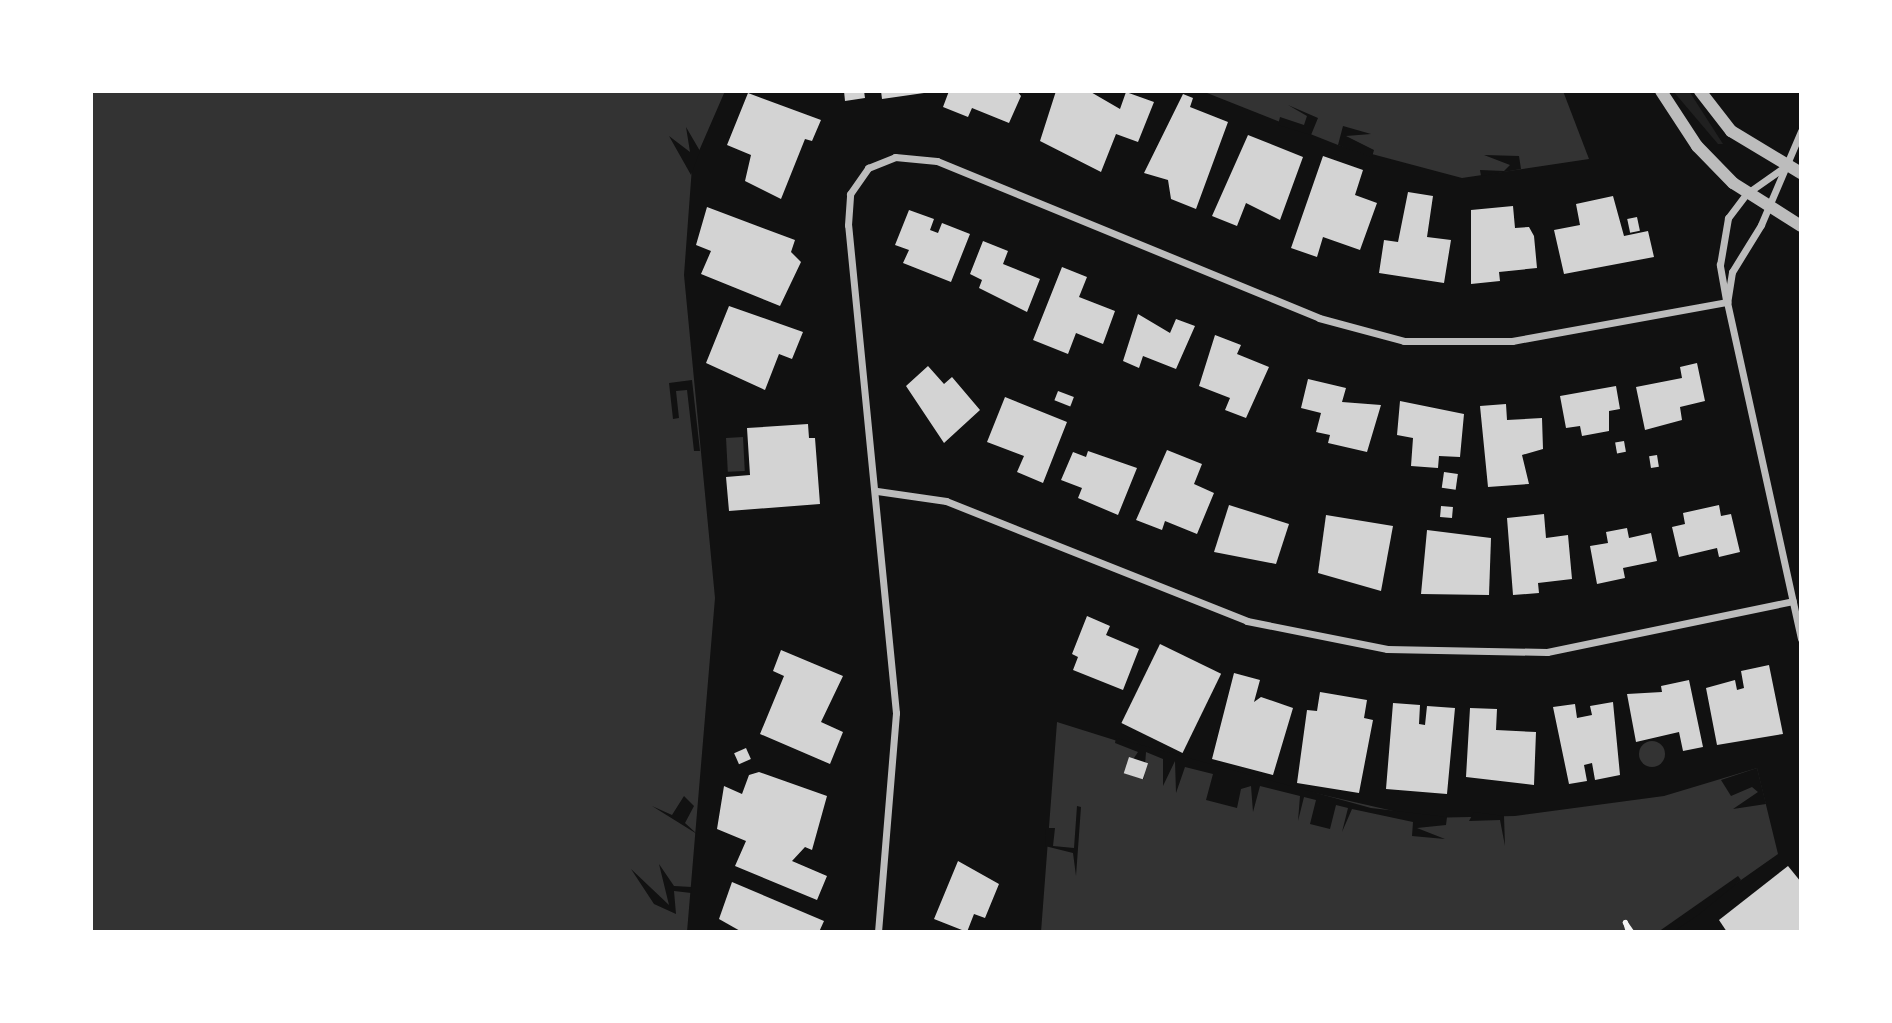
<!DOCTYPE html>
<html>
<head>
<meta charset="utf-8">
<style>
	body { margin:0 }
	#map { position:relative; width:1892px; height:1023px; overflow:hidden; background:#111; font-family:"Roboto Condensed",sans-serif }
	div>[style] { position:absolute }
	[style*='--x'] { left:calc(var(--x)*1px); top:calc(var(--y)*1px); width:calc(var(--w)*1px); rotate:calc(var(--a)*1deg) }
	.green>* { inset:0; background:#202020 }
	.water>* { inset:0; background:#333; transform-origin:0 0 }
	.round { border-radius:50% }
	.pier>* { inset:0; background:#111 }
	.building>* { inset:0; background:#d3d3d3; transform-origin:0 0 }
	.path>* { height:4.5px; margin:-2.25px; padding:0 2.25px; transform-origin:2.25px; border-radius:2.25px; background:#f5f5f5 }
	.minor>* { height:7px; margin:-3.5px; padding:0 3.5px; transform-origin:3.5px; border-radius:3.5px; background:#bcbcbc }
	.tertiary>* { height:12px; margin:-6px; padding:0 6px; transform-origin:6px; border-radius:6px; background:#bcbcbc }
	span { translate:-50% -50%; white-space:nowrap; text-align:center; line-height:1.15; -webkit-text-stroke:6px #fff; paint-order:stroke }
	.frame { position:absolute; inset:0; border:93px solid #fff; pointer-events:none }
</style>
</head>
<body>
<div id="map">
	<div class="green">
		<i style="clip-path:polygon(1673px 91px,1689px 91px,1723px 144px,1718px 144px)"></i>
	</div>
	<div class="water">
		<i style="clip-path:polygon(91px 91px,725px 91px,692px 167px,684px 275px,715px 598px,687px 932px,91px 932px)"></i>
		<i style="clip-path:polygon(1202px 91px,1563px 91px,1589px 159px,1462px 178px,1338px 145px)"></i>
		<i style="left:743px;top:437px;width:34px;height:17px;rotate:87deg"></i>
		<i style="clip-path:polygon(1057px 722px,1197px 766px,1424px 818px,1515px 816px,1664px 796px,1757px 768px,1778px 854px,1667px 932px,1041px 932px)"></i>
		<i class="round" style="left:1639px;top:741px;width:26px;height:26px"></i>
	</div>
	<div class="pier">
		<i style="clip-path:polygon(1288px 105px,1318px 118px,1311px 135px,1278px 125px,1280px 117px,1304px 125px,1307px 116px)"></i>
		<i style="clip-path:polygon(1343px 126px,1371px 134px,1346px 136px,1374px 150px,1372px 157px,1338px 145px)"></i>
		<i style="clip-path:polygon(686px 127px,700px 151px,691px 175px,669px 136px,690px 152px)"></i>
		<i style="clip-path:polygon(1484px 155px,1519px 156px,1521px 169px,1481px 176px,1480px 170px,1504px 171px,1510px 165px)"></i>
		<i style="clip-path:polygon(692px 380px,700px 451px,694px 451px,687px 390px,676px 391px,679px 418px,673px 419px,669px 383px)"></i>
		<i style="clip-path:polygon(1116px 738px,1371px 808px,1447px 817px,1446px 825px,1417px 828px,1445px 839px,1412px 836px,1413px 822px,1352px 809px,1342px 832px,1348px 808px,1336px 805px,1330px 829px,1310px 824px,1316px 800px,1304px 797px,1298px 821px,1300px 796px,1260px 786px,1253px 812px,1251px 786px,1241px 789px,1237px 808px,1206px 800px,1213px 774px,1185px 767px,1176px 793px,1175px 761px,1163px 786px,1163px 759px,1146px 752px,1144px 779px,1124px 773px,1138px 752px,1115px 743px)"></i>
		<i style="clip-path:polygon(1757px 768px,1766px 804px,1733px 809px,1758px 792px,1752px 787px,1731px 796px,1721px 780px)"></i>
		<i style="clip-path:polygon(684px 796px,694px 806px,685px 823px,697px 834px,652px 806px,672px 815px)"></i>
		<i style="clip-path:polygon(1077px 806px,1081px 807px,1076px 876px,1073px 853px,1045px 846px,1046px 828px,1055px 828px,1053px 846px,1074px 848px)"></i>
		<i style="clip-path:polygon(1474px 812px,1504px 816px,1505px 846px,1500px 820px,1469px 821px)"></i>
		<i style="clip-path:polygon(659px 864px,674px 886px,692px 887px,691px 893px,674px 891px,676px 914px,654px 904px,631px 869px,669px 905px)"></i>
		<i style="clip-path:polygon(1738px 876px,1741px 880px,1698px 915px,1673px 932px,1658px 932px)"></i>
	</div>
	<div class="building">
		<i style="clip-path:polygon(844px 91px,864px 91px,865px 98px,845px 101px)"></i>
		<i style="clip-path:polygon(881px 91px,924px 91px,924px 93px,882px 99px)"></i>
		<i style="clip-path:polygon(949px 91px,1017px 91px,1021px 96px,1009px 123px,972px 108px,968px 117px,943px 107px)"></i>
		<i style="clip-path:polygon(1056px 91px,1089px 91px,1120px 109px,1126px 92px,1154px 102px,1138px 142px,1116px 134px,1101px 172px,1040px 141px)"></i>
		<i style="clip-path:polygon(748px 93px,821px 120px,812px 141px,805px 139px,781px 199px,745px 181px,751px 155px,727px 145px)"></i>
		<i style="clip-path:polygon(1183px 94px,1193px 98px,1190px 107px,1228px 122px,1196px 209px,1171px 199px,1168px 180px,1144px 173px)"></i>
		<i style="clip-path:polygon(1248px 135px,1303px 157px,1280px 220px,1246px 203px,1237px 226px,1212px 216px)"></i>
		<i style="clip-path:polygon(1323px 156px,1363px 170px,1355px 195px,1377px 203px,1360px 250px,1323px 237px,1317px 257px,1291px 248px)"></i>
		<i style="clip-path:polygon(1408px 192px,1433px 196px,1427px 237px,1451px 240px,1444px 283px,1379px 273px,1384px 240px,1398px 242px)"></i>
		<i style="clip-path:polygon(1613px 196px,1624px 236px,1648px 231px,1654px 257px,1564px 274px,1554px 230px,1580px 225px,1576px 204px)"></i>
		<i style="clip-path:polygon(1513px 206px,1515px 228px,1529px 227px,1534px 236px,1537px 268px,1499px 272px,1500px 281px,1471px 284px,1471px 210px)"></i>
		<i style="clip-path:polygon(707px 207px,795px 240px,791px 252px,801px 262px,780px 306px,701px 274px,711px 251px,696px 245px)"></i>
		<i style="clip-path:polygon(909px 210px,934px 219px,930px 230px,938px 233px,942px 223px,970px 234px,951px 282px,903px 263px,909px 250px,895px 245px)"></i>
		<i style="left:1637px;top:217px;width:14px;height:10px;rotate:78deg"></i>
		<i style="clip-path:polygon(983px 241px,1008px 251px,1003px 264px,1040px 279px,1027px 312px,979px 288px,982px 280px,970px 274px)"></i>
		<i style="clip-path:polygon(1062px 267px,1087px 277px,1079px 297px,1115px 311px,1103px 344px,1076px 333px,1068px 354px,1033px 340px)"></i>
		<i style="clip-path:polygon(729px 306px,803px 332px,792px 359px,779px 354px,765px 390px,706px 363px)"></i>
		<i style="clip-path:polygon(1138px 314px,1170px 333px,1176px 319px,1195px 326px,1176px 369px,1143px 356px,1139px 368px,1123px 361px)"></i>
		<i style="clip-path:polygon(1215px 335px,1241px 345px,1237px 354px,1269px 367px,1246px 418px,1225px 410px,1230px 398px,1199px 386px)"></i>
		<i style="clip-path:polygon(1697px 363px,1705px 401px,1680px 407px,1682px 420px,1645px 430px,1636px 387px,1682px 378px,1680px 367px)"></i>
		<i style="clip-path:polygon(928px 366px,944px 384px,952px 377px,980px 410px,944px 443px,906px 386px)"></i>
		<i style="clip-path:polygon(1308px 379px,1346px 388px,1342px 402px,1381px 405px,1367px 452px,1328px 443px,1330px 435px,1316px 432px,1321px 413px,1301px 408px)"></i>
		<i style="clip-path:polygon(1616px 386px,1620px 409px,1609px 411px,1609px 431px,1582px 436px,1580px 426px,1566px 428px,1560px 396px)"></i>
		<i style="left:1058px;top:391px;width:17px;height:10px;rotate:21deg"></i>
		<i style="clip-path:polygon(1005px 397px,1067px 422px,1043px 483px,1017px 472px,1024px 456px,987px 442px)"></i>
		<i style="clip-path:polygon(1400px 401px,1464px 414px,1460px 457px,1439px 456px,1438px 468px,1411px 466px,1413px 438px,1397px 435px)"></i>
		<i style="clip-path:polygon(1506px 404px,1507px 420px,1542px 418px,1543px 449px,1522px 455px,1529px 484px,1488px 487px,1480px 406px)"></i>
		<i style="clip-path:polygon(808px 424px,809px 438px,815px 438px,820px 504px,729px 511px,726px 477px,750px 475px,747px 428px)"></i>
		<i style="left:1624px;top:441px;width:11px;height:9px;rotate:80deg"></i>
		<i style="clip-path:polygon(1167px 450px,1202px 464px,1194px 484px,1214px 493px,1197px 534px,1165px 521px,1162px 530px,1136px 520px)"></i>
		<i style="clip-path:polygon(1088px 451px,1137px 468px,1118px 515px,1078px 498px,1082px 488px,1061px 480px,1073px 452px,1086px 457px)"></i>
		<i style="left:1657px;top:455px;width:12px;height:8px;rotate:81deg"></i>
		<i style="left:1444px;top:472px;width:14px;height:16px;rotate:8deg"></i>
		<i style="clip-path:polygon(1229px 505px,1289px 524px,1276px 564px,1214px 552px)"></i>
		<i style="clip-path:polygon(1719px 505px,1721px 516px,1731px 514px,1740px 552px,1719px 557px,1717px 548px,1679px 557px,1672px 527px,1685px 524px,1683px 513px)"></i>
		<i style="left:1441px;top:506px;width:12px;height:11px;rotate:5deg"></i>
		<i style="clip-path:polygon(1544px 514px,1546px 538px,1568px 535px,1572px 579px,1538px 583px,1539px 593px,1513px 595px,1507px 518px)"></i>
		<i style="clip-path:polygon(1326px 515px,1393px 526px,1381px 591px,1318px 573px)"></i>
		<i style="clip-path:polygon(1627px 528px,1629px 538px,1651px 533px,1657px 561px,1623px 568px,1625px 578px,1597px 584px,1590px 546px,1608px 543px,1606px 532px)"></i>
		<i style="clip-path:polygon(1427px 530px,1491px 538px,1489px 595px,1421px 594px)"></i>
		<i style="clip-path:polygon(1087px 616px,1110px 626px,1106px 635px,1139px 649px,1123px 690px,1073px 670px,1078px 657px,1072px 654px)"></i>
		<i style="left:1160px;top:644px;width:68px;height:88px;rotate:26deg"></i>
		<i style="clip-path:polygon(781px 650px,843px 676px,821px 722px,843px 732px,830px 764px,760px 734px,784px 676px,773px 671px)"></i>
		<i style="clip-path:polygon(1769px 665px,1783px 734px,1717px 745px,1706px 688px,1735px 680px,1737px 690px,1744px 688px,1741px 671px)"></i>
		<i style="clip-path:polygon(1234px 673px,1260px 680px,1254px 702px,1261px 697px,1293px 708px,1273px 775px,1212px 759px)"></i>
		<i style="clip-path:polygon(1689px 680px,1703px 747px,1683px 751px,1679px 732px,1636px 742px,1627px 694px,1662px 692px,1661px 686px)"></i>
		<i style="clip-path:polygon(1320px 692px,1367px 700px,1364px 718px,1373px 720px,1359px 793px,1297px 783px,1307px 710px,1317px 711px)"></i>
		<i style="clip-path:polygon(1613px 702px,1620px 775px,1595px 780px,1592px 763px,1584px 765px,1587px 781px,1569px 784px,1553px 707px,1575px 704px,1577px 718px,1592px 715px,1590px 706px)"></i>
		<i style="clip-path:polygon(1393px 703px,1420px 705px,1419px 724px,1425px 725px,1427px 706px,1455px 708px,1447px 794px,1386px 789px)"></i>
		<i style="clip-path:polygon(1470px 708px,1497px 709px,1496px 730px,1536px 732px,1534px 785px,1466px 777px)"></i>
		<i style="left:746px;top:748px;width:12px;height:13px;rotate:66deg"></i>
		<i style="left:1129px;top:757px;width:20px;height:17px;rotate:18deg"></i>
		<i style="clip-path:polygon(759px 772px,827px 796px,812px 850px,805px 847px,792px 861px,827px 876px,817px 900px,735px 866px,746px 841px,717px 829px,724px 786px,742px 794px,749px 775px)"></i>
		<i style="clip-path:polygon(958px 861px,999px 884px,985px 918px,974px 914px,967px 932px,934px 919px)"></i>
		<i style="clip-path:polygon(1788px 866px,1801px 882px,1801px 932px,1727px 932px,1719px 920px)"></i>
		<i style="clip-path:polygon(732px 882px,824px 921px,819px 932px,742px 932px,719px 919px)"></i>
	</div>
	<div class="path">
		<i style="--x:1628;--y:932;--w:10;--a:-107"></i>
		<i style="--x:1625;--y:922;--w:12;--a:55"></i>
	</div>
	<div class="minor">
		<i style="--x:1801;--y:131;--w:102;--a:113.1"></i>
		<i style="--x:1761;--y:225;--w:55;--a:121.7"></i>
		<i style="--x:1732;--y:272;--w:30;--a:99"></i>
		<i style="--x:1727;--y:302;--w:345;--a:77.6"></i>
		<i style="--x:1726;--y:300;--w:36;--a:-100"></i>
		<i style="--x:1720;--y:265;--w:48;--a:-80.3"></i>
		<i style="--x:1728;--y:218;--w:30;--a:-53"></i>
		<i style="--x:1746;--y:194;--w:49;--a:-35"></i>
		<i style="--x:877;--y:491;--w:70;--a:8.2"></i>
		<i style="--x:946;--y:501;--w:324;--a:21.7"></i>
		<i style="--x:1247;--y:621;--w:143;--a:11.3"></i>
		<i style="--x:1387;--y:649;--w:160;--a:1.1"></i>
		<i style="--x:1547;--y:652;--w:251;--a:-11.7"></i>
		<i style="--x:878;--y:932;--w:220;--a:-85.3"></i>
		<i style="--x:896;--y:713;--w:490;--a:-95.6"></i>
		<i style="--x:848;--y:225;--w:31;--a:-86"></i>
		<i style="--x:850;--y:194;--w:32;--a:-55"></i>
		<i style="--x:868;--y:168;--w:29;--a:-22"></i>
		<i style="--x:895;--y:157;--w:42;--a:5.4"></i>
		<i style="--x:937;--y:161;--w:413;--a:22.3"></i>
		<i style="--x:1319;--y:318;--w:88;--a:15.1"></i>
		<i style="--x:1404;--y:341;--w:108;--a:0"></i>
		<i style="--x:1512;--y:341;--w:219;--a:-10.3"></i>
	</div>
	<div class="tertiary">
		<i style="--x:1661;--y:91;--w:66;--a:56.8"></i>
		<i style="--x:1697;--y:146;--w:52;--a:45.8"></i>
		<i style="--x:1733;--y:183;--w:80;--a:32.3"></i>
		<i style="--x:1700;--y:91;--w:51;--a:52.2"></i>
		<i style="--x:1731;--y:131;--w:82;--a:31"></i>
	</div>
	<div class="frame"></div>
</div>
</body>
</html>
